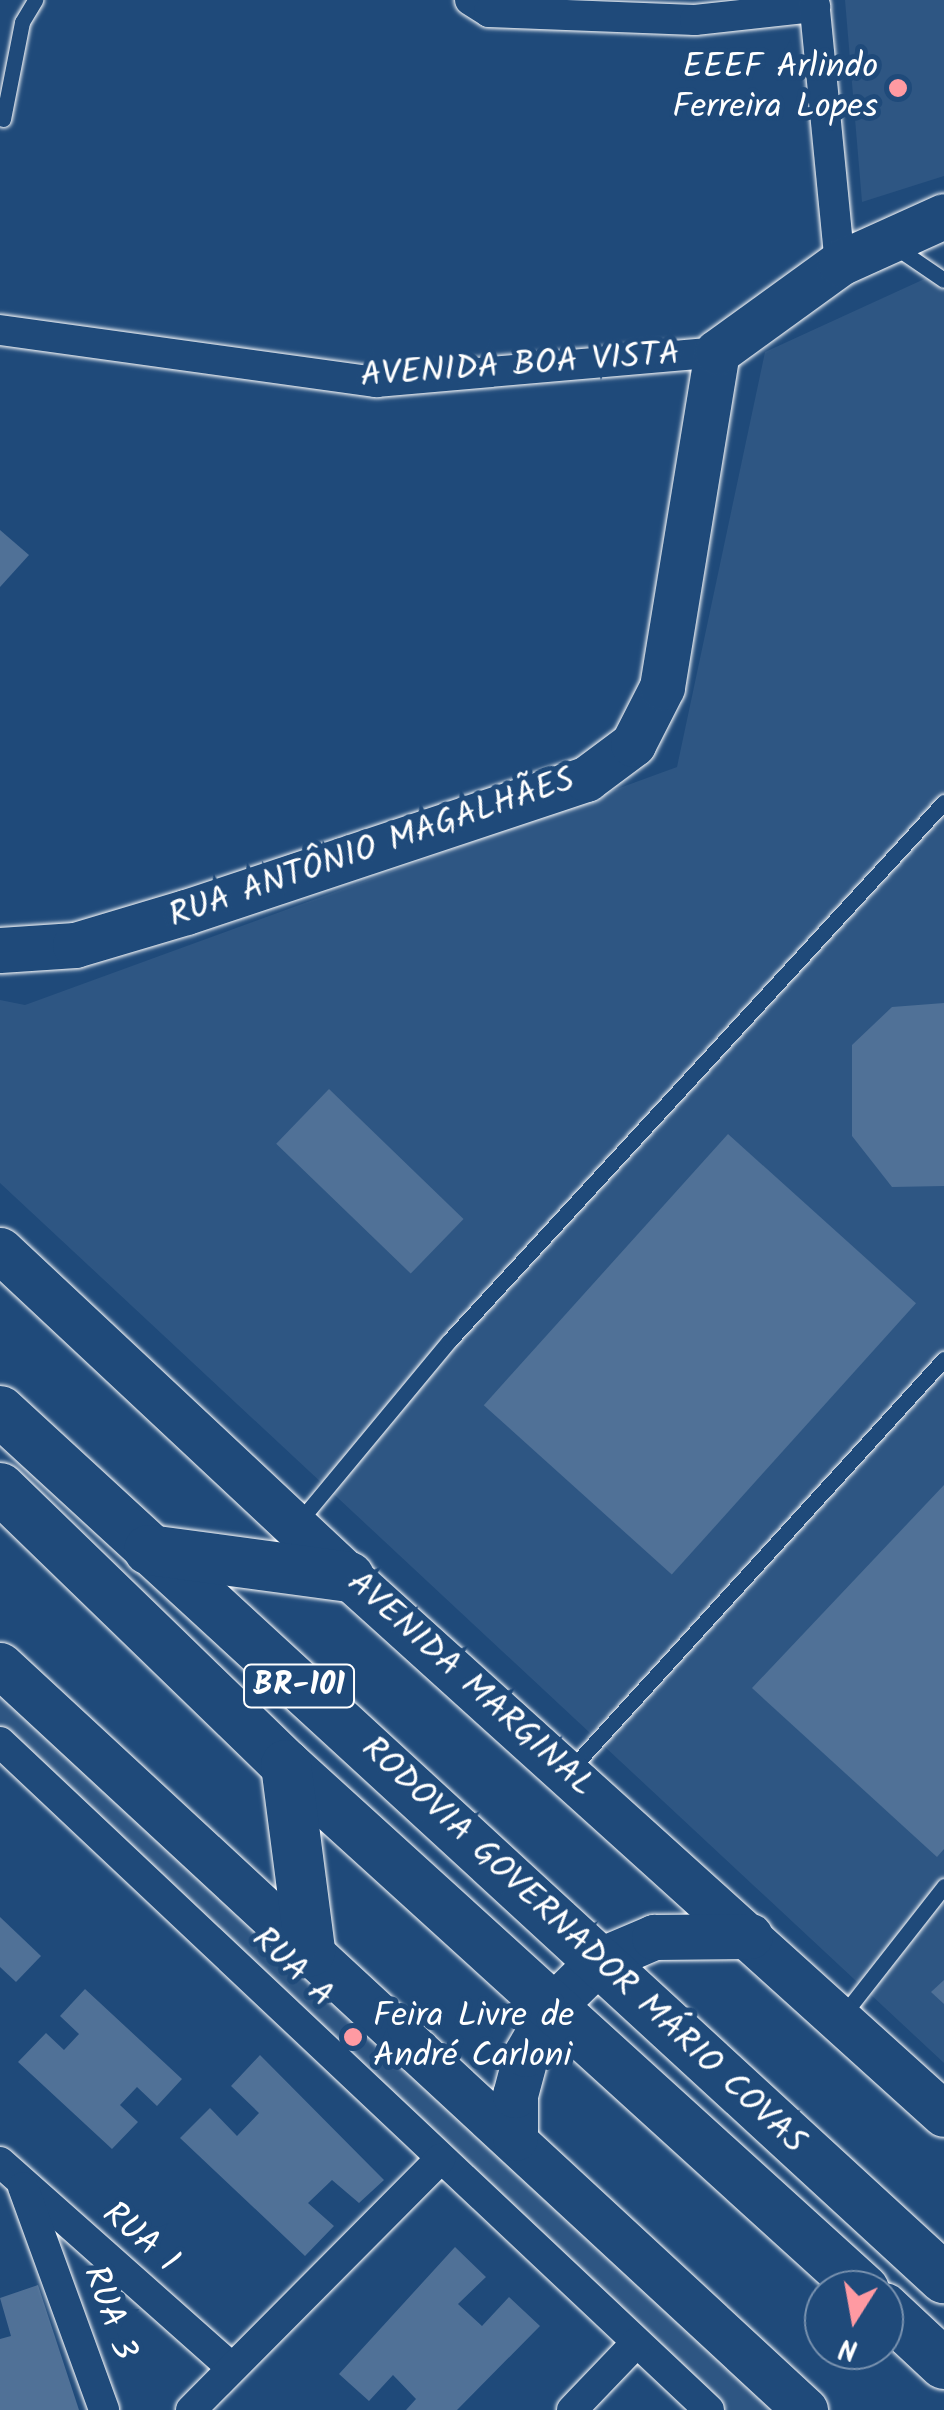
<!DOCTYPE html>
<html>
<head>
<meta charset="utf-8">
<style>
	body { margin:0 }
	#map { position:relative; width:944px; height:2410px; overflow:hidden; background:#1f4a7a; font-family:Kalam,sans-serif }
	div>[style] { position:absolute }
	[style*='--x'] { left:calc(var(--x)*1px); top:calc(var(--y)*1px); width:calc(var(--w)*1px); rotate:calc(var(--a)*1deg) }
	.built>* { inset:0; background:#2e5683; transform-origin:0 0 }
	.building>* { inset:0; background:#507197; transform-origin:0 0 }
	.roads { filter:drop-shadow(0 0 2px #fff) drop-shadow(0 0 2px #fff) }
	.lane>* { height:15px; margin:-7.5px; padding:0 7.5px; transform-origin:7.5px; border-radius:7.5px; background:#1f4a7a }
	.street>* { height:30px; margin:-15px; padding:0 15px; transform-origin:15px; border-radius:15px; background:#1f4a7a }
	.secondary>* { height:45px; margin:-22.5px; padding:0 22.5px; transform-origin:22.5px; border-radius:22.5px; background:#1f4a7a }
	.primary>* { height:50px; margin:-25px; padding:0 25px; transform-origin:25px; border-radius:25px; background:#1f4a7a }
	.dots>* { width:28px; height:28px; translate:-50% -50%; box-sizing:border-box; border:5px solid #1f4a7a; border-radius:50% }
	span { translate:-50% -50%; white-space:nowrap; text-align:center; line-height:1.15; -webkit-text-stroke:10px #1f4a7a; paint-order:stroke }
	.shield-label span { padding:2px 8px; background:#1f4a7a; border:2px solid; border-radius:8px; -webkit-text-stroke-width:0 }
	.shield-label { font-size:32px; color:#fff; font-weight:700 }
	.poi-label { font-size:35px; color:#fff }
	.right { translate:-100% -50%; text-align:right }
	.left { translate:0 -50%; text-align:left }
	.street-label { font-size:35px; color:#fff }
	.north { position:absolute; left:804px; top:2270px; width:100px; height:100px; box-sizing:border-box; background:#1f4a7a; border:2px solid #7992af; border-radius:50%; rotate:191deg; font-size:28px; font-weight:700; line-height:40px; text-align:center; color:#fff }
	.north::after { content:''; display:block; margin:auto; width:35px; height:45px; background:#ff9aa2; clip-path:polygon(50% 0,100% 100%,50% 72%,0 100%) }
</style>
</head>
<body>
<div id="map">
	<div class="built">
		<i style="clip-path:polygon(845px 0,944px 0,944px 176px,862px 202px)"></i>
		<i style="clip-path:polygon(944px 270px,944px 2063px,0 1183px,0 1000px,25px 1005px,677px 767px,765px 352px)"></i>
		<i style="left:0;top:1684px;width:1058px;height:41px;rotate:43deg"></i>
	</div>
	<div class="building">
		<i style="clip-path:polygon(0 530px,29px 555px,0 587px)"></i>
		<i style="clip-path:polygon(944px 1003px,944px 1186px,892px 1187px,852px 1136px,852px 1045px,892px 1007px)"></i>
		<i style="left:329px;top:1089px;width:187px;height:76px;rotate:44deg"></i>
		<i style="left:728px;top:1134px;width:253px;height:365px;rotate:42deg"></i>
		<i style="clip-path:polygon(944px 1485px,944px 1849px,937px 1857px,752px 1688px)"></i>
		<i style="clip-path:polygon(0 1917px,41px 1956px,16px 1982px,0 1967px)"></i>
		<i style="clip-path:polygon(944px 1980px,944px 2004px,931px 1992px)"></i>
		<i style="clip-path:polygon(85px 1989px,182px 2079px,157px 2106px,137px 2087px,120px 2105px,138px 2122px,112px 2149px,18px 2062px,46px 2033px,64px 2050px,79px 2034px,60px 2016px)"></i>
		<i style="clip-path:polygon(260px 2055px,384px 2180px,359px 2203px,332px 2180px,308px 2203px,334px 2226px,305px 2256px,180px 2138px,210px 2108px,237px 2136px,259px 2113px,231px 2086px)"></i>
		<i style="clip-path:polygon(455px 2247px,486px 2277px,458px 2304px,482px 2326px,509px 2297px,540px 2326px,457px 2410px,406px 2410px,416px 2399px,393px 2375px,369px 2401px,339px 2374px)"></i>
		<i style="clip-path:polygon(38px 2285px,79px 2410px,0 2410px,0 2339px,11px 2336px,0 2298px)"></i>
	</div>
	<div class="roads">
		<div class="lane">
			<i style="--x:3;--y:119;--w:99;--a:-78.9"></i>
			<i style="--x:22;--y:22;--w:26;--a:-59"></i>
			<i style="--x:894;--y:246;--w:60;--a:34.2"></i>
			<i style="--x:297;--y:1524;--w:238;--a:-50.3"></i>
			<i style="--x:449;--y:1341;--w:732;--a:-47.44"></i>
			<i style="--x:570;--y:1770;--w:556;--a:-47.7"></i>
			<i style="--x:843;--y:2015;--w:164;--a:-51.9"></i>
		</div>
		<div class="street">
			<i style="--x:470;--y:0;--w:22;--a:32"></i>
			<i style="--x:489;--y:12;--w:206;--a:2.2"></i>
			<i style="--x:695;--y:20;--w:121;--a:-6.2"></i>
			<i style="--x:814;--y:0;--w:264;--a:84.4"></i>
			<i style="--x:0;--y:330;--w:380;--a:7.9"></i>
			<i style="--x:376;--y:382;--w:342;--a:-5"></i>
			<i style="--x:0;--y:1742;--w:974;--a:43.29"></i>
			<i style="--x:0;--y:2162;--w:310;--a:41.6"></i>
			<i style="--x:23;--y:2187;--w:237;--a:70"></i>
			<i style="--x:191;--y:2410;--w:354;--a:-45.2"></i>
			<i style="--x:572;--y:2410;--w:93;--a:-46.3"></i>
		</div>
		<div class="secondary">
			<i style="--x:0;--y:950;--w:75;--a:-3.8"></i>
			<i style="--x:75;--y:945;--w:116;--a:-16.6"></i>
			<i style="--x:186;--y:912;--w:422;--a:-18.4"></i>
			<i style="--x:586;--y:779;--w:59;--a:-36.7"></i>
			<i style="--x:633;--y:744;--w:64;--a:-63"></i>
			<i style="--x:662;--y:687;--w:339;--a:-80.7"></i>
			<i style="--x:717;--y:352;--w:152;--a:-35.9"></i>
			<i style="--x:840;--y:263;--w:114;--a:-24.3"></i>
			<i style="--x:0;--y:1250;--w:478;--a:43.1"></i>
			<i style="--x:349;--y:1577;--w:801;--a:42.07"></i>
			<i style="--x:0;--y:1665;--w:1097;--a:42.78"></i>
			<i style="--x:515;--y:2138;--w:43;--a:-90"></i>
			<i style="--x:515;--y:2095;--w:42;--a:-75"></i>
			<i style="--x:526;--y:2054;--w:58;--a:-59.9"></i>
			<i style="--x:555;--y:2004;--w:63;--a:-44.4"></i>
			<i style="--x:600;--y:1960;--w:59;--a:-23.1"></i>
			<i style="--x:654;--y:1937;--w:96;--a:-0.6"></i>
		</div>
		<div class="primary">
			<i style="--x:0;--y:1411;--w:1282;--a:42.57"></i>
			<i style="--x:0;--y:1488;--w:398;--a:44.1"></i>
			<i style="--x:286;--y:1765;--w:781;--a:42.25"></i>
			<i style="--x:149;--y:1550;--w:202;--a:7.7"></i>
			<i style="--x:286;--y:1765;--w:188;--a:82.6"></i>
			<i style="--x:884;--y:2308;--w:82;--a:43"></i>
		</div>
	</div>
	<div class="dots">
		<i style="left:898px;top:88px;background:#ff9aa2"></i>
		<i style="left:353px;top:2037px;background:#ff9aa2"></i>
	</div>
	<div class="shield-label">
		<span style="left:299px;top:1686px">BR-101</span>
	</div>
	<div class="poi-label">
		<span class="right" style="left:878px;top:88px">EEEF Arlindo<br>Ferreira Lopes</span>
		<span class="left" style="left:373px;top:2037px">Feira Livre de<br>André Carloni</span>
	</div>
	<div class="street-label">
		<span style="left:520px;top:366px;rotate:-4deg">AVENIDA BOA VISTA</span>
		<span style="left:372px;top:849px;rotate:-19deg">RUA ANTÔNIO MAGALHÃES</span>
		<span style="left:470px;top:1685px;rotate:42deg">AVENIDA MARGINAL</span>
		<span style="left:583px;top:1946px;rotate:43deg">RODOVIA GOVERNADOR MÁRIO COVAS</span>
		<span style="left:292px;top:1968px;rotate:44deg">RUA A</span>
		<span style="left:140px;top:2238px;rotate:41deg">RUA 1</span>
		<span style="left:109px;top:2313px;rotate:70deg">RUA 3</span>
	</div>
	<div class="north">N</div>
</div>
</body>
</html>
